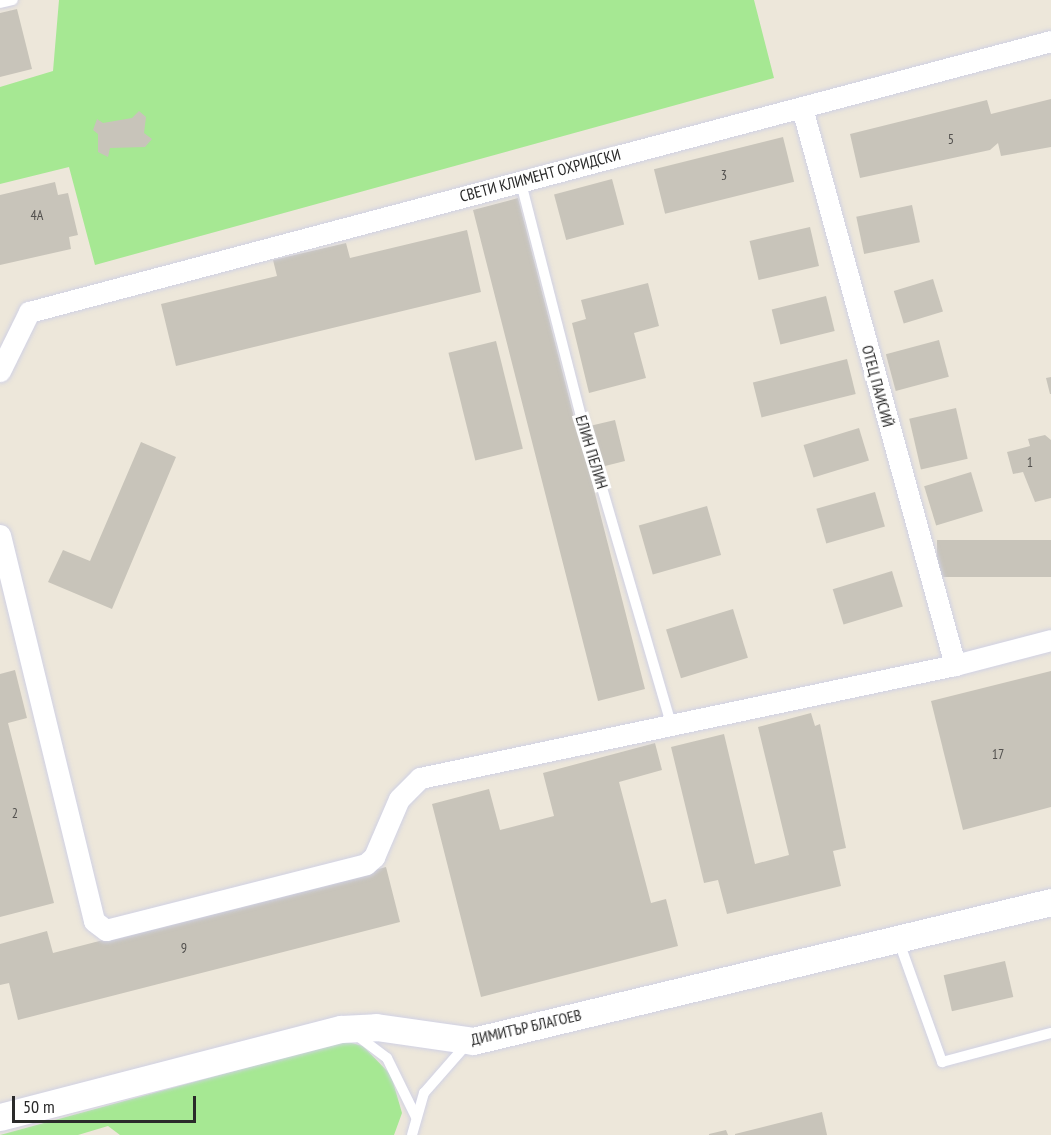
<!DOCTYPE html>
<html>
<head>
<meta charset="utf-8">
<style>
	body { margin:0 }
	#map { position:relative; width:1051px; height:1135px; overflow:hidden; background:#ede7da; font-family:"PT Sans Narrow",sans-serif }
	div>[style] { position:absolute }
	[style*='--x'] { left:calc(var(--x)*1px); top:calc(var(--y)*1px); width:calc(var(--w)*1px); rotate:calc(var(--a)*1deg) }
	.green>* { inset:0; background:#a6e893 }
	.building>* { inset:0; background:#c8c4ba; transform-origin:0 0 }
	.roads { filter:drop-shadow(0 0 2px #d0d1e4) drop-shadow(0 0 2px #d0d1e4) }
	.service>* { height:10px; margin:-5px; padding:0 5px; transform-origin:5px; border-radius:5px; background:#fff }
	.minor>* { height:21px; margin:-10.5px; padding:0 10.5px; transform-origin:10.5px; border-radius:10.5px; background:#fff }
	.tertiary>* { height:27px; margin:-13.5px; padding:0 13.5px; transform-origin:13.5px; border-radius:13.5px; background:#fff }
	span { translate:-50% -50%; white-space:nowrap; text-align:center; line-height:1.15; -webkit-text-stroke:6px #fff; paint-order:stroke }
	.number-label { font-size:14px; color:#52504e }
	.number-label span { -webkit-text-stroke-width:0 }
	.street-label { font-size:16px; color:#2a2a2a }
	.scale { position:absolute; left:12px; top:1096px; width:184px; height:27px; box-sizing:border-box; border:3px solid #2a2a2a; border-top:0; padding-left:8px; font-size:18px; line-height:21px; white-space:nowrap; color:#2a2a2a; -webkit-text-stroke:4px #fff; paint-order:stroke }
</style>
</head>
<body>
<div id="map">
	<div class="green">
		<i style="clip-path:polygon(59px 0,754px 0,774px 78px,95px 265px,69px 167px,0 184px,0 87px,53px 71px)"></i>
		<i style="clip-path:polygon(344px 1041px,363px 1046px,391px 1075px,402px 1113px,394px 1135px,120px 1135px,108px 1126px,78px 1135px,0 1135px)"></i>
	</div>
	<div class="building">
		<i style="clip-path:polygon(17px 9px,32px 69px,0 77px,0 13px)"></i>
		<i style="clip-path:polygon(1051px 99px,1051px 147px,1001px 156px,998px 143px,990px 150px,860px 178px,850px 134px,987px 100px,991px 114px)"></i>
		<i style="clip-path:polygon(139px 111px,146px 117px,144px 133px,152px 139px,145px 147px,110px 148px,108px 157px,98px 152px,98px 134px,93px 130px,97px 119px,103px 123px,132px 118px)"></i>
		<i style="left:783px;top:137px;width:46px;height:133px;rotate:76deg"></i>
		<i style="left:612px;top:179px;width:47px;height:60px;rotate:75deg"></i>
		<i style="clip-path:polygon(55px 182px,58px 195px,68px 193px,78px 235px,69px 237px,71px 249px,0 265px,0 195px)"></i>
		<i style="clip-path:polygon(518px 198px,577px 429px,615px 420px,625px 461px,589px 470px,645px 689px,598px 701px,473px 210px)"></i>
		<i style="left:912px;top:205px;width:38px;height:57px;rotate:78deg"></i>
		<i style="left:810px;top:227px;width:40px;height:62px;rotate:77deg"></i>
		<i style="clip-path:polygon(467px 230px,481px 292px,176px 366px,161px 304px,277px 276px,273px 260px,346px 243px,350px 258px)"></i>
		<i style="left:933px;top:279px;width:34px;height:41px;rotate:73deg"></i>
		<i style="clip-path:polygon(648px 283px,659px 326px,634px 333px,646px 378px,589px 393px,572px 323px,586px 319px,581px 300px)"></i>
		<i style="left:826px;top:296px;width:36px;height:56px;rotate:76deg"></i>
		<i style="left:939px;top:340px;width:38px;height:55px;rotate:75deg"></i>
		<i style="left:496px;top:341px;width:111px;height:49px;rotate:76deg"></i>
		<i style="left:847px;top:359px;width:36px;height:97px;rotate:76deg"></i>
		<i style="clip-path:polygon(1051px 377px,1051px 394px,1050px 394px,1046px 378px)"></i>
		<i style="left:956px;top:408px;width:52px;height:48px;rotate:77deg"></i>
		<i style="left:859px;top:428px;width:34px;height:58px;rotate:73deg"></i>
		<i style="clip-path:polygon(1045px 435px,1051px 440px,1051px 498px,1035px 502px,1023px 472px,1013px 474px,1007px 452px,1030px 446px,1028px 439px)"></i>
		<i style="clip-path:polygon(141px 442px,176px 457px,112px 609px,48px 582px,63px 550px,90px 561px)"></i>
		<i style="left:971px;top:472px;width:41px;height:49px;rotate:73deg"></i>
		<i style="left:875px;top:492px;width:36px;height:61px;rotate:74deg"></i>
		<i style="left:707px;top:506px;width:51px;height:71px;rotate:74deg"></i>
		<i style="left:1051px;top:540px;width:37px;height:114px;rotate:90deg"></i>
		<i style="left:892px;top:571px;width:37px;height:62px;rotate:73deg"></i>
		<i style="left:733px;top:609px;width:51px;height:70px;rotate:73deg"></i>
		<i style="clip-path:polygon(15px 670px,27px 718px,8px 723px,54px 903px,0 917px,0 674px)"></i>
		<i style="clip-path:polygon(1051px 671px,1051px 807px,963px 830px,931px 701px)"></i>
		<i style="clip-path:polygon(811px 713px,815px 726px,820px 724px,846px 848px,833px 851px,841px 886px,727px 914px,718px 880px,704px 883px,671px 747px,724px 734px,755px 864px,789px 855px,758px 727px)"></i>
		<i style="clip-path:polygon(655px 743px,662px 770px,619px 782px,651px 903px,666px 899px,678px 946px,481px 997px,432px 804px,489px 789px,500px 830px,554px 816px,543px 773px)"></i>
		<i style="clip-path:polygon(386px 867px,400px 922px,18px 1020px,9px 983px,0 985px,0 944px,47px 931px,53px 953px)"></i>
		<i style="left:1005px;top:961px;width:37px;height:63px;rotate:77deg"></i>
		<i style="clip-path:polygon(822px 1112px,827px 1135px,735px 1135px,735px 1134px)"></i>
		<i style="clip-path:polygon(726px 1130px,728px 1135px,709px 1135px,709px 1134px)"></i>
	</div>
	<div class="roads">
		<div class="service">
			<i style="--x:0;--y:3;--w:13;--a:-13"></i>
			<i style="--x:520;--y:179;--w:245;--a:75.6"></i>
			<i style="--x:581;--y:416;--w:321;--a:73.7"></i>
			<i style="--x:898;--y:939;--w:131;--a:70.3"></i>
			<i style="--x:942;--y:1062;--w:113;--a:-14.9"></i>
			<i style="--x:355;--y:1034;--w:40;--a:37"></i>
			<i style="--x:387;--y:1058;--w:66;--a:63.8"></i>
			<i style="--x:412;--y:1135;--w:44;--a:-74.1"></i>
			<i style="--x:424;--y:1093;--w:64;--a:-48.8"></i>
		</div>
		<div class="minor">
			<i style="--x:802;--y:108;--w:578;--a:74.64"></i>
			<i style="--x:0;--y:371;--w:66;--a:-63.8"></i>
			<i style="--x:29;--y:312;--w:1057;--a:-14.85"></i>
			<i style="--x:0;--y:535;--w:397;--a:76.3"></i>
			<i style="--x:94;--y:921;--w:15;--a:37"></i>
			<i style="--x:106;--y:930;--w:268;--a:-14.2"></i>
			<i style="--x:366;--y:864;--w:11;--a:-41"></i>
			<i style="--x:374;--y:857;--w:63;--a:-66.7"></i>
			<i style="--x:399;--y:799;--w:30;--a:-45"></i>
			<i style="--x:420;--y:778;--w:547;--a:-11.93"></i>
			<i style="--x:955;--y:665;--w:99;--a:-14.6"></i>
		</div>
		<div class="tertiary">
			<i style="--x:0;--y:1117;--w:352;--a:-14.5"></i>
			<i style="--x:341;--y:1029;--w:35;--a:-3"></i>
			<i style="--x:376;--y:1027;--w:98;--a:8.2"></i>
			<i style="--x:473;--y:1041;--w:594;--a:-13.52"></i>
		</div>
	</div>
	<div class="number-label">
		<span style="left:951px;top:139px">5</span>
		<span style="left:724px;top:175px">3</span>
		<span style="left:37px;top:215px">4А</span>
		<span style="left:1030px;top:462px">1</span>
		<span style="left:998px;top:754px">17</span>
		<span style="left:15px;top:813px">2</span>
		<span style="left:184px;top:948px">9</span>
	</div>
	<div class="street-label">
		<span style="left:540px;top:175px;rotate:-15deg">СВЕТИ КЛИМЕНТ ОХРИДСКИ</span>
		<span style="left:878px;top:386px;rotate:75deg">ОТЕЦ ПАИСИЙ</span>
		<span style="left:592px;top:452px;rotate:73deg">ЕЛИН ПЕЛИН</span>
		<span style="left:526px;top:1027px;rotate:-13deg">ДИМИТЪР БЛАГОЕВ</span>
	</div>
	<div class="scale">50 m</div>
</div>
</body>
</html>
